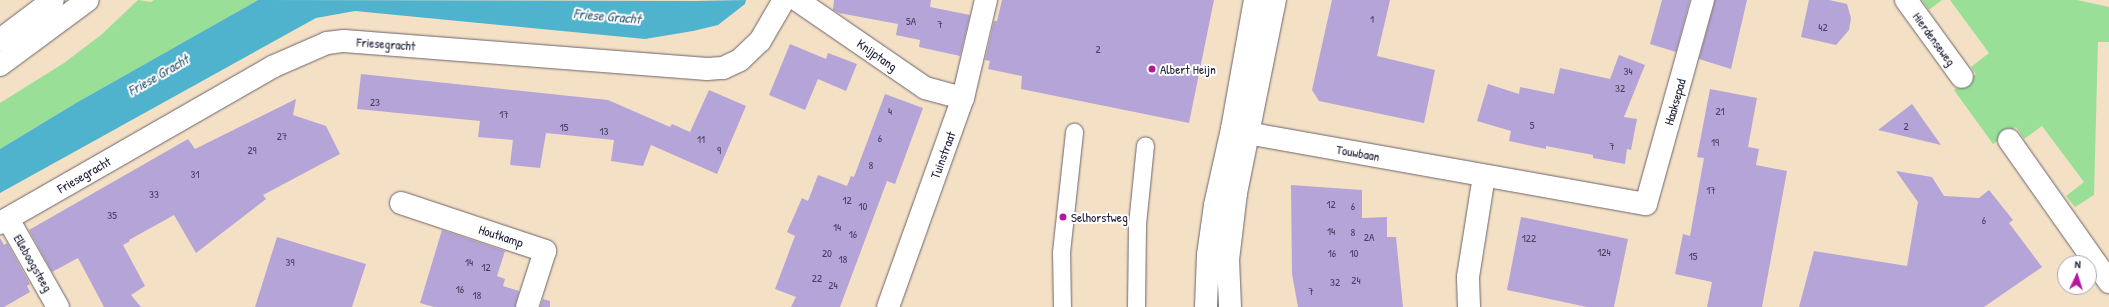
<!DOCTYPE html>
<html>
<head>
<meta charset="utf-8">
<style>
	body { margin:0 }
	#map { position:relative; width:2109px; height:307px; overflow:hidden; background:#f4e0c5; font-family:"Patrick Hand",sans-serif }
	div>[style] { position:absolute }
	[style*='--x'] { left:calc(var(--x)*1px); top:calc(var(--y)*1px); width:calc(var(--w)*1px); rotate:calc(var(--a)*1deg) }
	.green>* { inset:0; background:#99df98 }
	.water>* { inset:0; background:#4fb3cd }
	.building>* { inset:0; background:#b5a4d7 }
	.roads { filter:drop-shadow(0 0 1px #6c646b) drop-shadow(0 0 1px #6c646b) }
	.service>* { height:17px; margin:-8.5px; padding:0 8.5px; transform-origin:8.5px; border-radius:8.5px; background:#fff }
	.minor>* { height:22px; margin:-11px; padding:0 11px; transform-origin:11px; border-radius:11px; background:#fff }
	.tertiary>* { height:22px; margin:-11px; padding:0 11px; transform-origin:11px; border-radius:11px; background:#fff }
	.dots>* { width:11px; height:11px; translate:-50% -50%; box-sizing:border-box; border:2px solid #fff; border-radius:50% }
	span { translate:-50% -50%; white-space:nowrap; text-align:center; line-height:1.15; -webkit-text-stroke:4px #fff; paint-order:stroke }
	.number-label { font-size:11px; color:#474262 }
	.number-label span { -webkit-text-stroke-width:0 }
	.street-label { font-size:13px; color:#22223b }
	.poi-label { font-size:13px; color:#22223b }
	.left { translate:0 -50%; text-align:left }
	.water-label { font-size:14px; color:#345c75; font-style:italic }
	.north { position:absolute; left:2057px; top:255px; width:40px; height:40px; box-sizing:border-box; background:#fff; border:1px solid #a7a7b1; border-radius:50%; rotate:4deg; font-size:11px; font-weight:700; line-height:16px; text-align:center; color:#22223b }
	.north::after { content:''; display:block; margin:auto; width:14px; height:18px; background:#b5179e; clip-path:polygon(50% 0,100% 100%,50% 72%,0 100%) }
</style>
</head>
<body>
<div id="map">
	<div class="green">
		<i style="clip-path:polygon(138px 0,151px 2px,154px 0,258px 0,76px 103px,0 149px,0 103px,64px 63px,101px 35px)"></i>
		<i style="clip-path:polygon(1922px 0,1942px 0,1929px 10px)"></i>
		<i style="clip-path:polygon(1950px 0,2077px 0,2109px 7px,2109px 42px,2098px 42px,2094px 195px,2075px 207px,2066px 196px,2084px 182px,2042px 126px,2024px 139px,2016px 127px,1993px 144px,1954px 90px,1976px 74px,1971px 67px,1989px 53px)"></i>
	</div>
	<div class="water">
		<i style="clip-path:polygon(258px 0,694px 1px,746px 0,745px 4px,718px 25px,693px 31px,645px 39px,355px 11px,316px 18px,0 193px,0 149px,76px 103px)"></i>
	</div>
	<div class="building">
		<i style="clip-path:polygon(834px 0,931px 0,930px 7px,970px 15px,960px 56px,919px 47px,920px 40px,896px 35px,898px 24px,839px 13px,833px 10px)"></i>
		<i style="clip-path:polygon(1002px 0,1214px 0,1189px 123px,1021px 89px,1022px 76px,988px 69px,990px 61px,985px 60px,994px 21px,997px 21px)"></i>
		<i style="clip-path:polygon(1332px 0,1390px 0,1377px 56px,1435px 70px,1424px 123px,1319px 101px,1312px 90px)"></i>
		<i style="clip-path:polygon(1662px 0,1690px 0,1676px 52px,1650px 44px)"></i>
		<i style="clip-path:polygon(1715px 0,1747px 0,1731px 69px,1699px 59px)"></i>
		<i style="clip-path:polygon(1809px 0,1829px 0,1847px 4px,1851px 18px,1849px 30px,1836px 45px,1801px 37px)"></i>
		<i style="clip-path:polygon(790px 44px,826px 59px,828px 53px,857px 64px,846px 91px,818px 79px,805px 110px,769px 95px)"></i>
		<i style="clip-path:polygon(1619px 55px,1645px 65px,1624px 117px,1637px 119px,1631px 150px,1627px 149px,1625px 164px,1593px 158px,1593px 155px,1546px 146px,1546px 149px,1509px 141px,1511px 131px,1477px 121px,1488px 84px,1519px 94px,1520px 87px,1554px 94px,1560px 68px,1610px 79px)"></i>
		<i style="clip-path:polygon(361px 74px,608px 100px,670px 127px,672px 124px,690px 132px,709px 90px,746px 106px,717px 174px,651px 145px,643px 166px,611px 161px,614px 140px,546px 133px,540px 168px,510px 165px,513px 140px,478px 137px,480px 121px,357px 109px)"></i>
		<i style="clip-path:polygon(1710px 89px,1757px 98px,1748px 147px,1759px 149px,1756px 165px,1787px 171px,1762px 307px,1707px 307px,1712px 282px,1675px 274px,1683px 234px,1690px 236px,1704px 158px,1697px 157px)"></i>
		<i style="clip-path:polygon(885px 94px,923px 108px,895px 184px,887px 181px,840px 307px,791px 307px,796px 297px,775px 289px,795px 236px,787px 232px,802px 198px,808px 201px,818px 175px,847px 186px,851px 176px,854px 177px)"></i>
		<i style="clip-path:polygon(296px 99px,293px 115px,326px 126px,340px 154px,263px 195px,266px 199px,196px 253px,174px 215px,129px 240px,130px 241px,123px 245px,145px 286px,131px 295px,141px 307px,104px 307px,78px 258px,52px 272px,29px 230px,188px 139px,195px 149px)"></i>
		<i style="clip-path:polygon(1912px 104px,1941px 145px,1878px 130px)"></i>
		<i style="clip-path:polygon(1896px 171px,1932px 177px,1944px 196px,1979px 198px,1989px 190px,2013px 220px,2009px 223px,2042px 267px,1984px 307px,1799px 307px,1814px 251px,1907px 266px,1918px 202px)"></i>
		<i style="clip-path:polygon(1291px 185px,1362px 190px,1362px 218px,1387px 217px,1387px 237px,1396px 237px,1403px 307px,1298px 307px,1292px 274px)"></i>
		<i style="clip-path:polygon(1521px 217px,1628px 239px,1614px 307px,1587px 307px,1507px 290px)"></i>
		<i style="clip-path:polygon(442px 230px,505px 251px,497px 276px,505px 279px,503px 286px,519px 291px,515px 307px,434px 307px,420px 303px)"></i>
		<i style="clip-path:polygon(277px 237px,366px 264px,352px 307px,255px 307px)"></i>
		<i style="clip-path:polygon(0 238px,4px 245px,7px 243px,30px 284px,27px 286px,30px 292px,4px 307px,0 307px)"></i>
		<i style="clip-path:polygon(543px 299px,550px 301px,550px 307px,540px 307px)"></i>
	</div>
	<div class="roads">
		<div class="service">
			<i style="--x:1062;--y:307;--w:55;--a:-91"></i>
			<i style="--x:1061;--y:252;--w:121;--a:-83.8"></i>
			<i style="--x:1136;--y:307;--w:83;--a:-89.3"></i>
			<i style="--x:1137;--y:224;--w:79;--a:-84.2"></i>
		</div>
		<div class="minor">
			<i style="--x:797;--y:0;--w:155;--a:34.5"></i>
			<i style="--x:925;--y:88;--w:39;--a:15"></i>
			<i style="--x:1906;--y:0;--w:95;--a:54"></i>
			<i style="--x:1232;--y:129;--w:27;--a:13"></i>
			<i style="--x:1258;--y:135;--w:394;--a:10.1"></i>
			<i style="--x:1646;--y:204;--w:212;--a:-74.4"></i>
			<i style="--x:2009;--y:140;--w:174;--a:54.8"></i>
			<i style="--x:401;--y:203;--w:152;--a:18.4"></i>
			<i style="--x:545;--y:251;--w:59;--a:107.8"></i>
			<i style="--x:8;--y:219;--w:101;--a:60.4"></i>
			<i style="--x:0;--y:223;--w:314;--a:-29.8"></i>
			<i style="--x:272;--y:67;--w:60;--a:-23.6"></i>
			<i style="--x:327;--y:43;--w:17;--a:-7"></i>
			<i style="--x:344;--y:41;--w:364;--a:4.4"></i>
			<i style="--x:707;--y:69;--w:16;--a:-4"></i>
			<i style="--x:723;--y:68;--w:19;--a:-25"></i>
			<i style="--x:740;--y:60;--w:28;--a:-44"></i>
			<i style="--x:760;--y:41;--w:48;--a:-59.7"></i>
			<i style="--x:888;--y:307;--w:222;--a:-70.3"></i>
			<i style="--x:963;--y:98;--w:101;--a:-76.8"></i>
			<i style="--x:1469;--y:307;--w:30;--a:-92"></i>
			<i style="--x:1468;--y:277;--w:102;--a:-81"></i>
		</div>
		<div class="tertiary">
			<i style="--x:0;--y:40;--w:66;--a:-37"></i>
			<i style="--x:0;--y:65;--w:109;--a:-36.5"></i>
			<i style="--x:1206;--y:307;--w:52;--a:-87.8"></i>
			<i style="--x:1208;--y:255;--w:50;--a:-82"></i>
			<i style="--x:1215;--y:205;--w:78;--a:-77.4"></i>
			<i style="--x:1232;--y:129;--w:131;--a:-79.9"></i>
			<i style="--x:1230;--y:307;--w:47;--a:-92.4"></i>
			<i style="--x:1228;--y:260;--w:67;--a:-83.2"></i>
			<i style="--x:1236;--y:193;--w:197;--a:-78.6"></i>
		</div>
	</div>
	<div class="dots">
		<i style="left:1152px;top:69px;background:#b5179e"></i>
		<i style="left:1063px;top:217px;background:#b5179e"></i>
	</div>
	<div class="number-label">
		<span style="left:1372px;top:19px">1</span>
		<span style="left:911px;top:21px">5A</span>
		<span style="left:940px;top:24px">7</span>
		<span style="left:1823px;top:27px">42</span>
		<span style="left:1098px;top:49px">2</span>
		<span style="left:1628px;top:71px">34</span>
		<span style="left:1620px;top:88px">32</span>
		<span style="left:375px;top:102px">23</span>
		<span style="left:890px;top:111px">4</span>
		<span style="left:1720px;top:111px">21</span>
		<span style="left:504px;top:114px">17</span>
		<span style="left:1532px;top:125px">5</span>
		<span style="left:1906px;top:126px">2</span>
		<span style="left:564px;top:127px">15</span>
		<span style="left:604px;top:131px">13</span>
		<span style="left:282px;top:136px">27</span>
		<span style="left:880px;top:138px">6</span>
		<span style="left:701px;top:139px">11</span>
		<span style="left:1715px;top:142px">19</span>
		<span style="left:1612px;top:146px">7</span>
		<span style="left:252px;top:150px">29</span>
		<span style="left:719px;top:150px">9</span>
		<span style="left:871px;top:165px">8</span>
		<span style="left:195px;top:174px">31</span>
		<span style="left:1711px;top:190px">17</span>
		<span style="left:154px;top:194px">33</span>
		<span style="left:847px;top:200px">12</span>
		<span style="left:1331px;top:204px">12</span>
		<span style="left:863px;top:206px">10</span>
		<span style="left:1353px;top:206px">6</span>
		<span style="left:112px;top:215px">35</span>
		<span style="left:1984px;top:220px">6</span>
		<span style="left:837px;top:227px">14</span>
		<span style="left:1331px;top:231px">14</span>
		<span style="left:1353px;top:232px">8</span>
		<span style="left:853px;top:234px">16</span>
		<span style="left:1369px;top:237px">2A</span>
		<span style="left:1529px;top:238px">122</span>
		<span style="left:1604px;top:252px">124</span>
		<span style="left:827px;top:253px">20</span>
		<span style="left:1332px;top:253px">16</span>
		<span style="left:1354px;top:253px">10</span>
		<span style="left:1693px;top:256px">15</span>
		<span style="left:843px;top:259px">18</span>
		<span style="left:290px;top:262px">39</span>
		<span style="left:469px;top:262px">14</span>
		<span style="left:486px;top:267px">12</span>
		<span style="left:817px;top:278px">22</span>
		<span style="left:1356px;top:280px">24</span>
		<span style="left:1335px;top:282px">32</span>
		<span style="left:833px;top:285px">24</span>
		<span style="left:460px;top:289px">16</span>
		<span style="left:1311px;top:291px">7</span>
		<span style="left:477px;top:295px">18</span>
	</div>
	<div class="street-label">
		<span style="left:1934px;top:39px;rotate:54deg">Hierdenseweg</span>
		<span style="left:386px;top:44px;rotate:4deg">Friesegracht</span>
		<span style="left:877px;top:55px;rotate:35deg">Knijptang</span>
		<span style="left:1675px;top:102px;rotate:-74deg">Haaksepad</span>
		<span style="left:1358px;top:153px;rotate:10deg">Touwbaan</span>
		<span style="left:943px;top:155px;rotate:-70deg">Tuinstraat</span>
		<span style="left:84px;top:175px;rotate:-30deg">Friesegracht</span>
		<span style="left:501px;top:236px;rotate:18deg">Houtkamp</span>
		<span style="left:33px;top:263px;rotate:60deg">Elleboogsteeg</span>
	</div>
	<div class="poi-label">
		<span class="left" style="left:1160px;top:69px">Albert Heijn</span>
		<span class="left" style="left:1071px;top:217px">Selhorstweg</span>
	</div>
	<div class="water-label">
		<span style="left:607px;top:16px;rotate:5deg">Friese Gracht</span>
		<span style="left:158px;top:75px;rotate:-30deg">Friese Gracht</span>
	</div>
	<div class="north">N</div>
</div>
</body>
</html>
